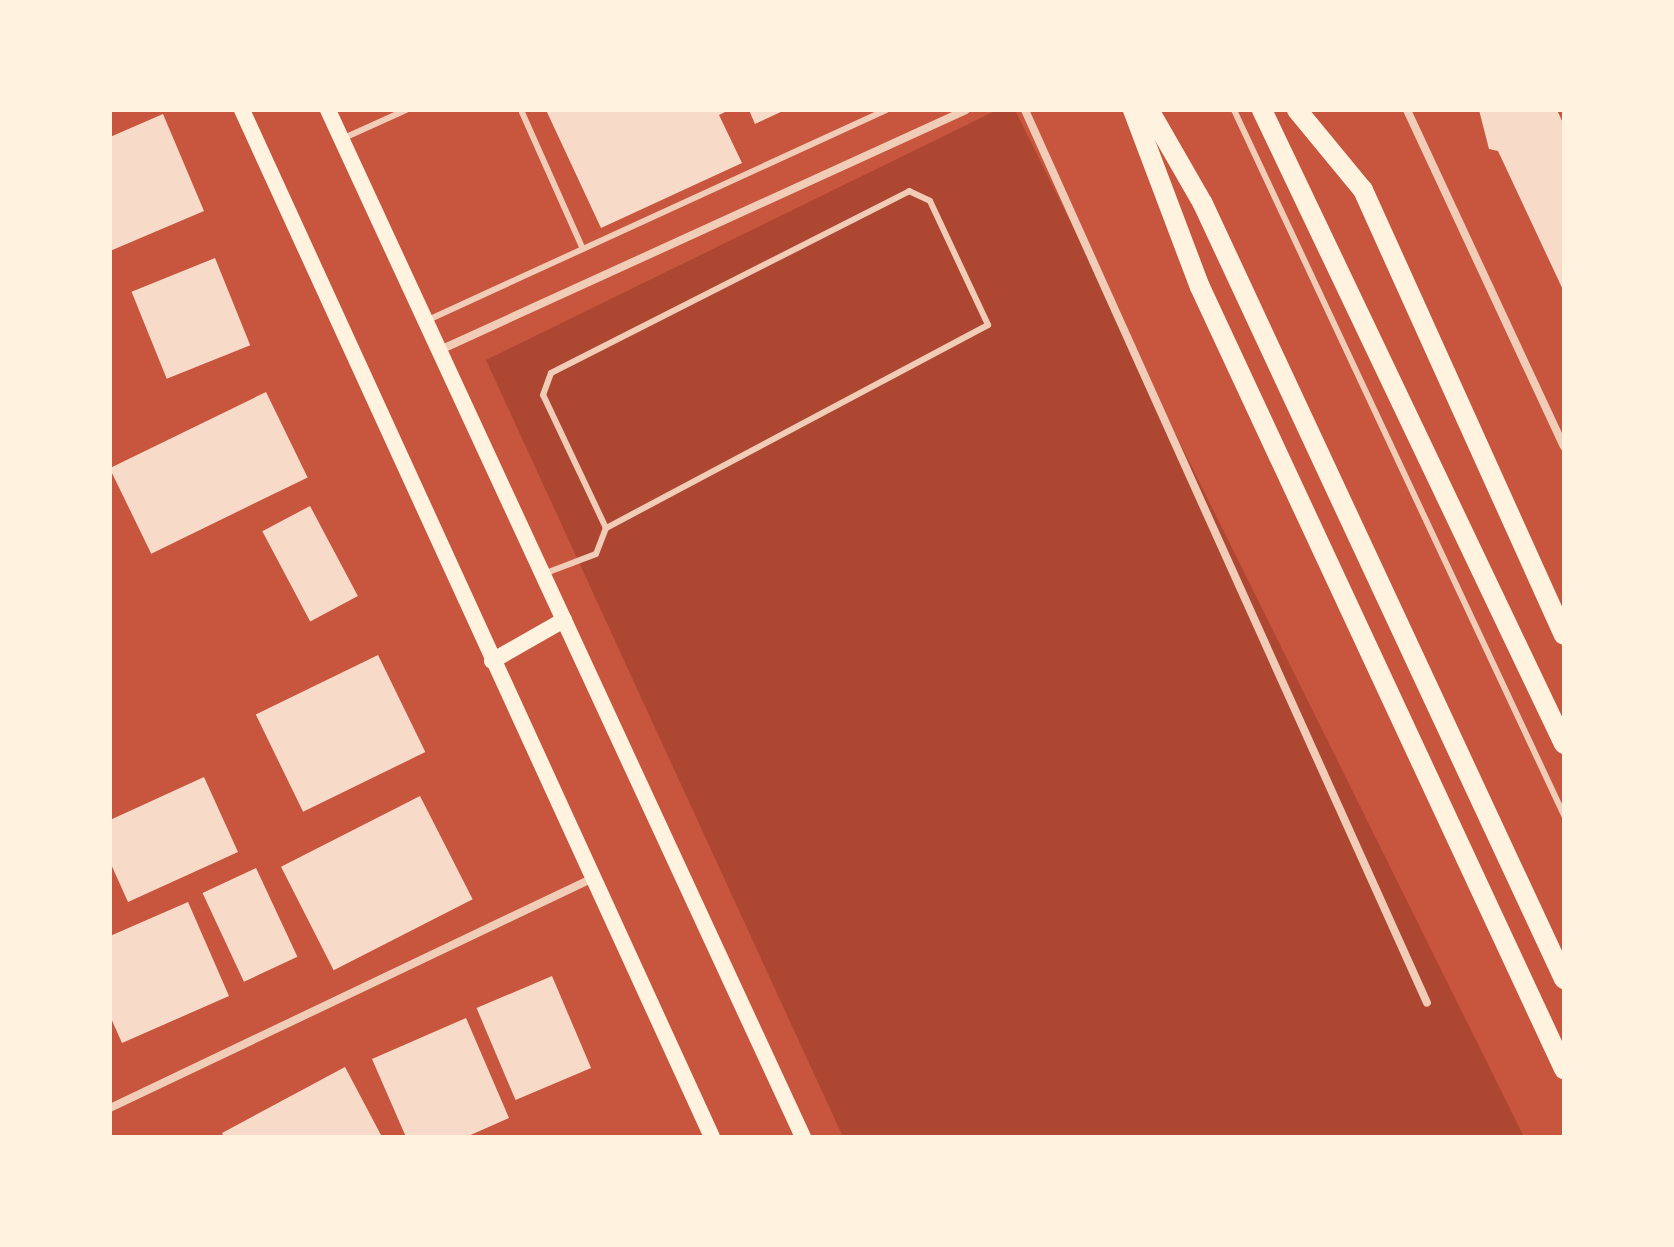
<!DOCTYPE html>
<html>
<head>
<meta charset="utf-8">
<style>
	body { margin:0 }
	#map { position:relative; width:1674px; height:1247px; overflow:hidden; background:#c8553d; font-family:"IBM Plex Serif",serif }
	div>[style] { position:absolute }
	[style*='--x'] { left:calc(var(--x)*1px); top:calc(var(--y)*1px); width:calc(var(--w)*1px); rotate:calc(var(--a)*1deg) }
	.green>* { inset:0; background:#ae4732 }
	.building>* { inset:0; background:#f7dbc8; transform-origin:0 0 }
	.service>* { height:6px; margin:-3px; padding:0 3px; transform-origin:3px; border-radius:3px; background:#f1ccb7 }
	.minor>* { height:8px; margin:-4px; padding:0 4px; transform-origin:4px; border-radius:4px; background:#f1ccb7 }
	.secondary>* { height:16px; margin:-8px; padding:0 8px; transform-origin:8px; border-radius:8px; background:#fff3e0 }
	.primary>* { height:20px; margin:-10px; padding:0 10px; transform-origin:10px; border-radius:10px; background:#fff3e0 }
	span { translate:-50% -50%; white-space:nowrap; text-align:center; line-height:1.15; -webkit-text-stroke:8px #fff3e0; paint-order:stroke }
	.frame { position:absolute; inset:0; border:112px solid #fff3e0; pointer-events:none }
</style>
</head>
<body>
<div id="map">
	<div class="green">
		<i style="clip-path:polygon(997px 110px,1015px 110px,1524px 1137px,843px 1137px,486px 360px)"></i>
	</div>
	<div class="building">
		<i style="clip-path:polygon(546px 110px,729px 110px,719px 115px,742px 163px,601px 228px)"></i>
		<i style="clip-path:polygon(749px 110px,785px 110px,755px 124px)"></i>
		<i style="clip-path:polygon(1479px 110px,1557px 110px,1564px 125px,1564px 292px,1498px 151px,1489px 149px)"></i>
		<i style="clip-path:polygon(163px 114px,204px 211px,110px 251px,110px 137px)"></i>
		<i style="left:215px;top:258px;width:94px;height:90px;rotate:68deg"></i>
		<i style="left:266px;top:392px;width:95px;height:174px;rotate:64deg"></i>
		<i style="left:310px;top:506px;width:102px;height:54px;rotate:62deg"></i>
		<i style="left:378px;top:655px;width:108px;height:136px;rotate:64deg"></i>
		<i style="clip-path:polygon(204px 777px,238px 852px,128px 902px,110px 862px,110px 820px)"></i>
		<i style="left:420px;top:796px;width:116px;height:156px;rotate:63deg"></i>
		<i style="left:256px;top:868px;width:98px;height:59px;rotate:65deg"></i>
		<i style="clip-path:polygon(188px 902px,229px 996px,122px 1043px,110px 1016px,110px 936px)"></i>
		<i style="left:552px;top:976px;width:100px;height:82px;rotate:67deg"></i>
		<i style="clip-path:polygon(466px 1018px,509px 1118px,466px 1137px,406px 1137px,372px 1059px)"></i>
		<i style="clip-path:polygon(345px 1067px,382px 1137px,224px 1137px,222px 1133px)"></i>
	</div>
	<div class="service">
		<i style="--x:521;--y:110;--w:152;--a:66"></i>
		<i style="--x:1234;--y:110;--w:778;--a:64.92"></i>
		<i style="--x:344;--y:138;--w:68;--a:-24.3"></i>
		<i style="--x:428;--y:320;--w:504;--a:-24.63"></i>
		<i style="--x:546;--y:573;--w:53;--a:-20.8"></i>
		<i style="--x:596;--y:554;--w:28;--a:-69"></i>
		<i style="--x:606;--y:528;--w:147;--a:-115.3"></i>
		<i style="--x:543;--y:395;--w:23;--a:-70"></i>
		<i style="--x:551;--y:373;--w:402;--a:-26.9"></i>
		<i style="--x:909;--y:191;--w:23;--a:25"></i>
		<i style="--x:930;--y:201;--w:137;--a:64.9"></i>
		<i style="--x:988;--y:325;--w:433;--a:152"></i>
	</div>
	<div class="minor">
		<i style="--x:1025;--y:110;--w:979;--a:65.76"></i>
		<i style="--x:1407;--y:110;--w:371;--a:65"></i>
		<i style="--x:440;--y:350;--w:578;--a:-24.53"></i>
		<i style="--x:110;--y:1108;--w:533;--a:-25.46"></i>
	</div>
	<div class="secondary">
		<i style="--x:242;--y:110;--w:1129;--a:65.41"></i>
		<i style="--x:328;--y:110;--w:1132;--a:65.18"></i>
		<i style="--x:492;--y:661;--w:83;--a:-29.7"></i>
	</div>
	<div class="primary">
		<i style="--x:1133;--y:110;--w:189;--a:69.3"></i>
		<i style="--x:1200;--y:287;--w:863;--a:65.04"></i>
		<i style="--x:1149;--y:110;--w:108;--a:60.1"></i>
		<i style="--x:1203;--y:204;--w:855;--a:65.02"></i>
		<i style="--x:1262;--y:110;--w:702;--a:64.53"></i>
		<i style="--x:1297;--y:110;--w:104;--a:50.5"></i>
		<i style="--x:1363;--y:190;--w:488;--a:65.7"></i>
	</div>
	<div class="frame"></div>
</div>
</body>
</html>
